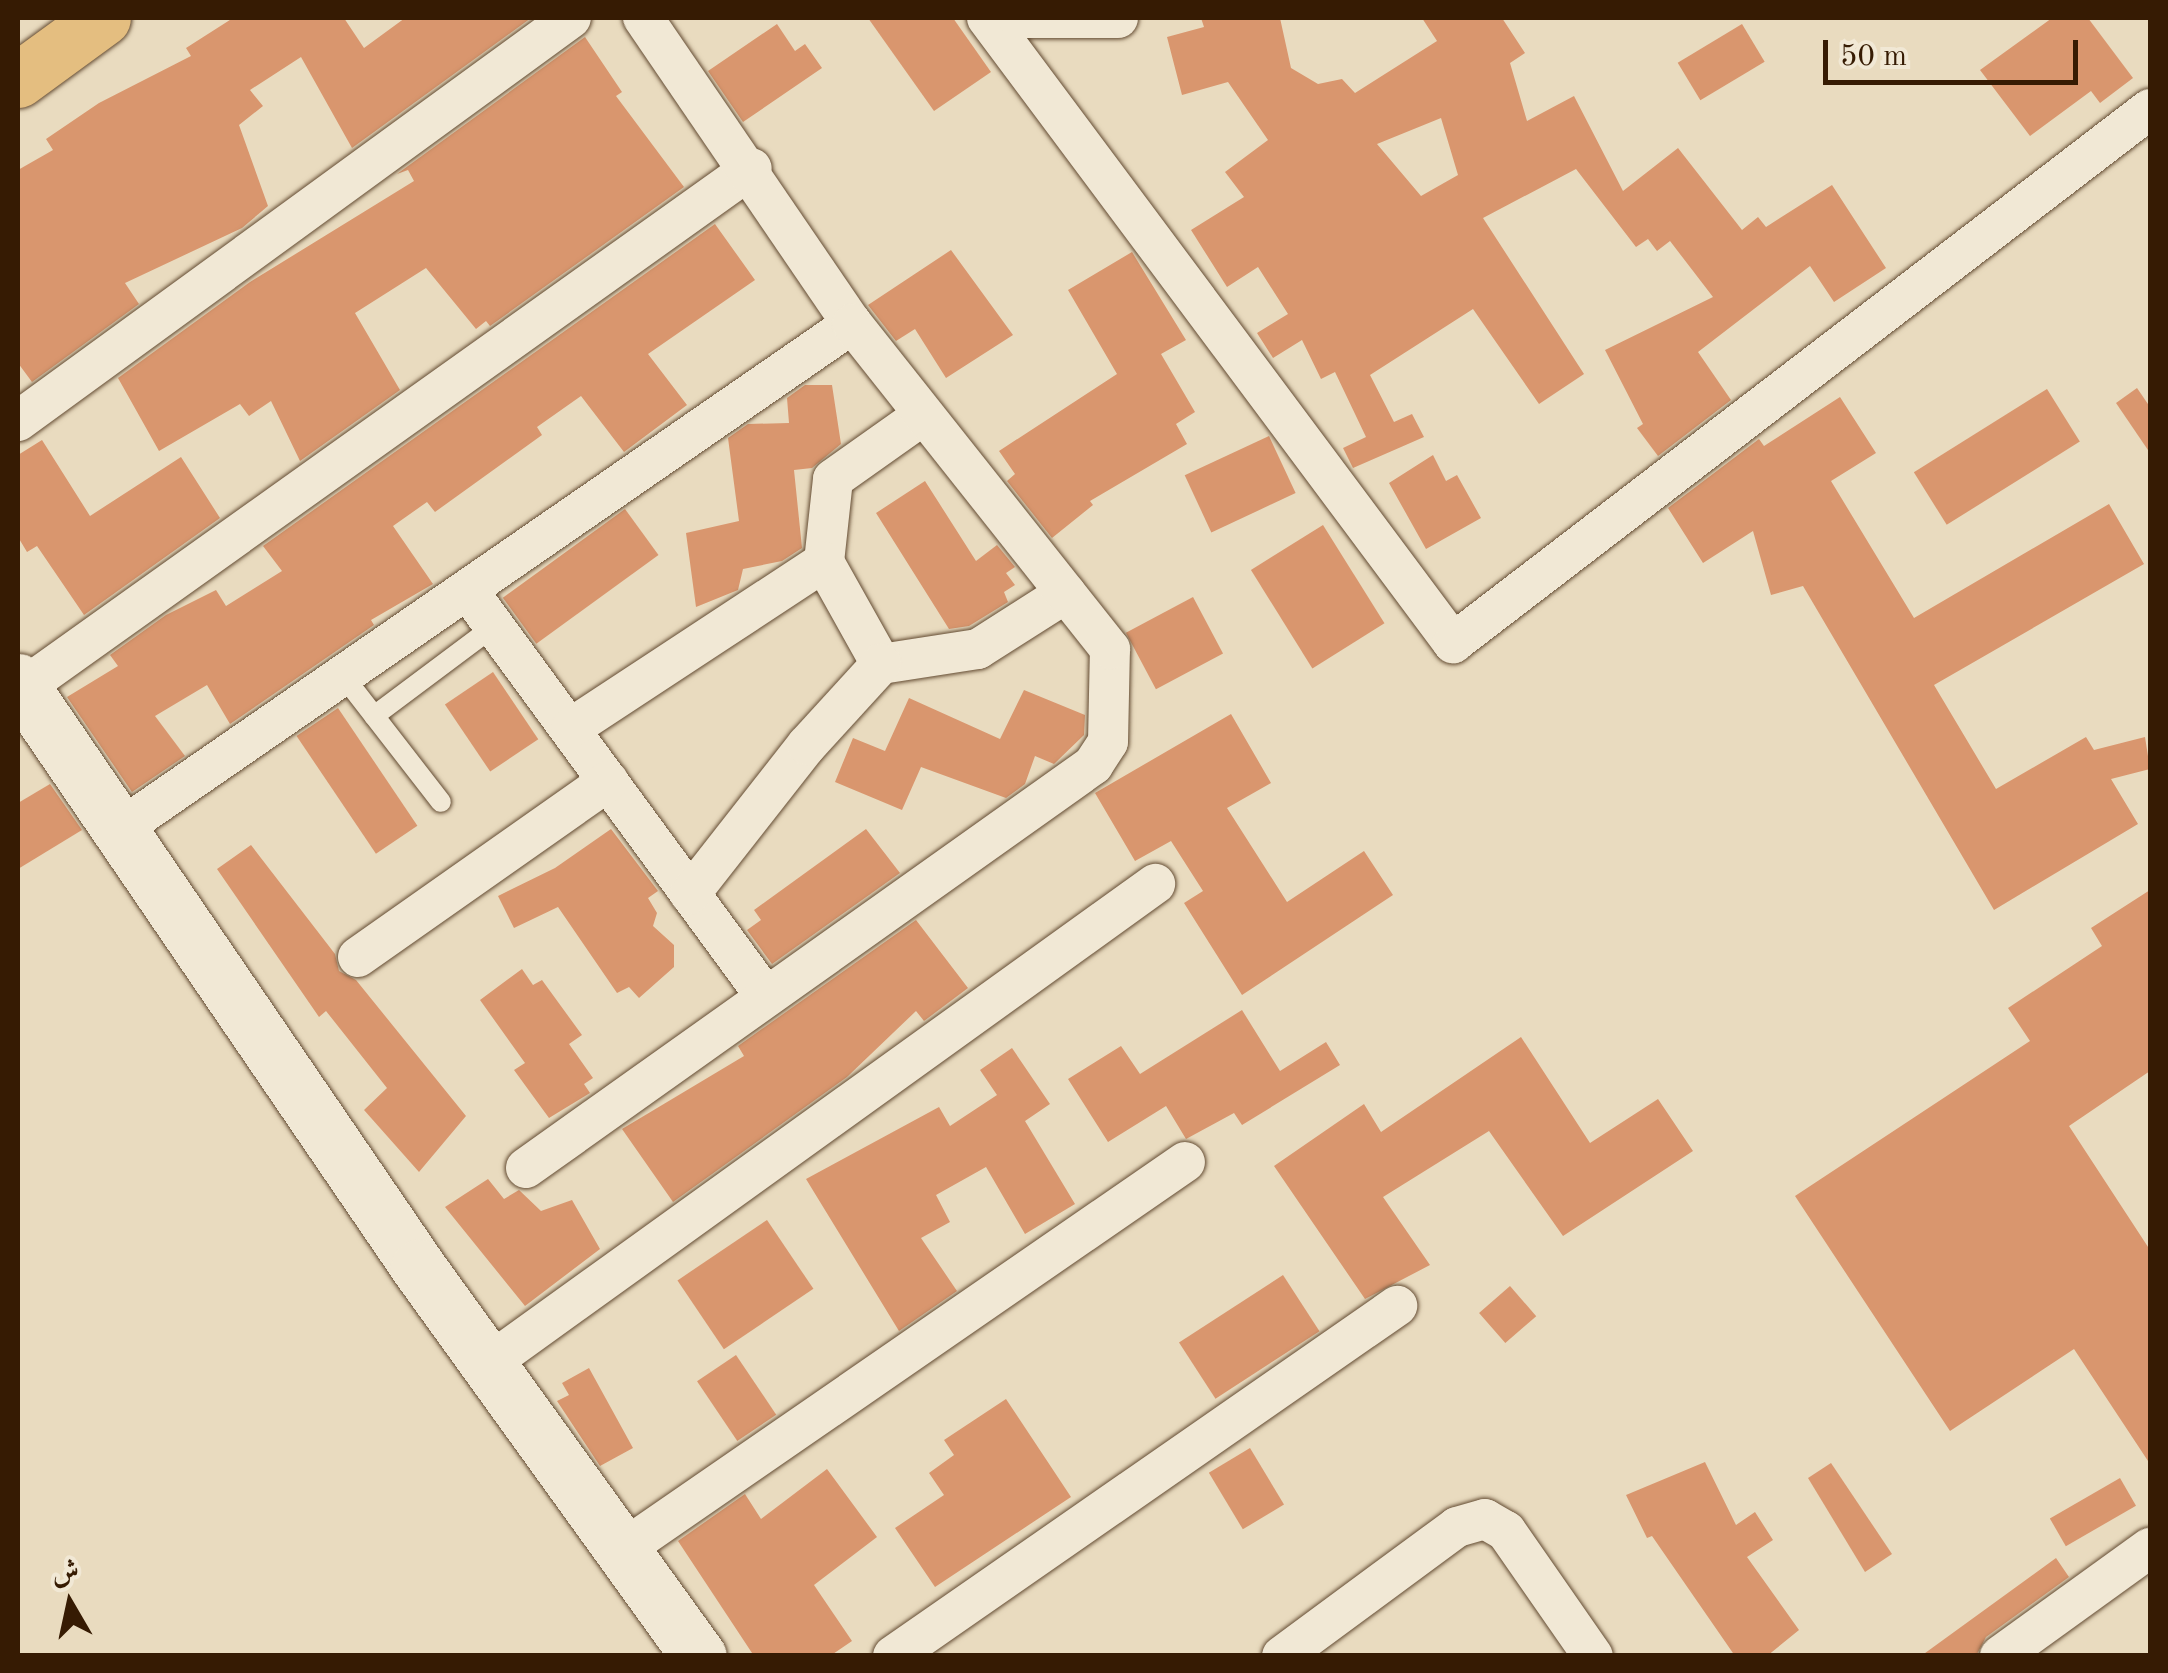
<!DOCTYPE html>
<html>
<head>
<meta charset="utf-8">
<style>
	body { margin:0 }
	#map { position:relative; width:2168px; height:1673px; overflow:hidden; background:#e9dbbf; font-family:"Old Standard TT",Amiri,serif }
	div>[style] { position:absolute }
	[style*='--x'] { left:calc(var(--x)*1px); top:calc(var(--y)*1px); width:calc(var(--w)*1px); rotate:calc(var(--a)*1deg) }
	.building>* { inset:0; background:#d9966e; transform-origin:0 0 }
	.roads { filter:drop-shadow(0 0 2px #634b32) drop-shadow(0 0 2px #634b32) }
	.lane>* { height:20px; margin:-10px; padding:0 10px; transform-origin:10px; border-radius:10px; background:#f1e8d5 }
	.street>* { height:40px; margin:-20px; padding:0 20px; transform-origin:20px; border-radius:20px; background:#f1e8d5 }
	.secondary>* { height:55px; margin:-27.5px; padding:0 27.5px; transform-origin:27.5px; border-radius:27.5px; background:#f1e8d5 }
	.primary>* { height:55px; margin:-27.5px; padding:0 27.5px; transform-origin:27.5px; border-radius:27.5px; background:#e4be80 }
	span { translate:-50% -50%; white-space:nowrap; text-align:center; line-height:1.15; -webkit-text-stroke:8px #f1e8d5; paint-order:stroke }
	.frame { position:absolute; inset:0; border:20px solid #361b03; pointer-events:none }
	.north { position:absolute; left:20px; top:1553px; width:100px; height:100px; -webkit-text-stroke:8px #f1e8d5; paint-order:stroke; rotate:351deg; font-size:28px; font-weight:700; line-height:40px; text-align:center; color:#361b03 }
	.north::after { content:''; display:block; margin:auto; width:35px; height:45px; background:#361b03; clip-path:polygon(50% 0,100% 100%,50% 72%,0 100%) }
	.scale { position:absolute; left:1823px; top:40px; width:255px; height:45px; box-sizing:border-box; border:5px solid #361b03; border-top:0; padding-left:12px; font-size:30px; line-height:35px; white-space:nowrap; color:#361b03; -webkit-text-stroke:8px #f1e8d5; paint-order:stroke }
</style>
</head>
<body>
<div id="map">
	<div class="building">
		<i style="clip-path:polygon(233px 18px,344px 18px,364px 48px,405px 18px,531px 18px,352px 148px,301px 57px,250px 90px,263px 106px,239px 125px,268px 206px,242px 228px,125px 283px,139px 304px,32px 382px,18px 363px,18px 170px,53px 150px,46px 139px,99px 103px,191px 56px,186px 48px)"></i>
		<i style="clip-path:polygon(868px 18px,953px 18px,991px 72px,934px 111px)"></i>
		<i style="clip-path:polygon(evenodd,1201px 18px,1280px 18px,1291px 68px,1318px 84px,1342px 79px,1355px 93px,1437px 41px,1422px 18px,1502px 18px,1525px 53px,1510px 63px,1527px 121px,1574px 96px,1623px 191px,1678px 148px,1742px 230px,1758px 217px,1766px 227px,1832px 185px,1886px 268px,1834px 302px,1810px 266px,1698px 352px,1731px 400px,1658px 456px,1637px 428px,1643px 424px,1605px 350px,1713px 297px,1670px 241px,1657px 251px,1648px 239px,1636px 247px,1576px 169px,1483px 218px,1584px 374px,1539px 404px,1473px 309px,1370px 375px,1394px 422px,1412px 414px,1424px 437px,1353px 468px,1343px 448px,1366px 437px,1335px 372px,1321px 379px,1302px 340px,1273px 358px,1257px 333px,1288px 314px,1258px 267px,1227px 287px,1191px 230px,1244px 197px,1225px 172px,1268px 140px,1228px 82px,1182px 95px,1167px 37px,1204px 27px,1201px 18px,1441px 118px,1458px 175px,1421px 196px,1377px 144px,1441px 118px)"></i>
		<i style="clip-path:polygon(2052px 18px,2088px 18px,2133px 78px,2100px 103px,2091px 91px,2030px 136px,1980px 70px)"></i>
		<i style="clip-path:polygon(777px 24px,795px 51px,805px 44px,822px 68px,743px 122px,708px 71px)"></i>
		<i style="left:1742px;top:24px;width:44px;height:75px;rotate:59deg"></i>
		<i style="clip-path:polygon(585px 37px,622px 92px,616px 96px,684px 187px,490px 326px,486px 321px,476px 329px,426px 268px,355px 313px,400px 390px,300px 461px,271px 401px,249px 416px,240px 404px,159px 451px,118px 378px,250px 282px,414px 181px,408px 170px,397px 174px)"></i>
		<i style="clip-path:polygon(715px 224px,755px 280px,648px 354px,687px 405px,624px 452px,581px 396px,537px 427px,542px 435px,435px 512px,427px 502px,393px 526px,433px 584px,371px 620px,374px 625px,230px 724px,207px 685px,155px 716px,185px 756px,132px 792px,67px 697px,118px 666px,110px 655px,166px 615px,216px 590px,226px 606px,282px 571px,263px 546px)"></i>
		<i style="clip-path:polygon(951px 250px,1013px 335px,946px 378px,915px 329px,896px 341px,868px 305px)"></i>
		<i style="clip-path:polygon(1132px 252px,1186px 340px,1161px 354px,1195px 412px,1176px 424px,1187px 444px,1090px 501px,1093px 505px,1052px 538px,1007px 481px,1015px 474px,999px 451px,1117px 374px,1068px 290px)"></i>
		<i style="clip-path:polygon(805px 385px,832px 385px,841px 444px,812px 468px,794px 470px,802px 548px,782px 561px,743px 569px,738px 590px,696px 607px,686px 533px,739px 521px,728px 438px,748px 424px,789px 423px,787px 398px)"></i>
		<i style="clip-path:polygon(2137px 388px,2150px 407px,2150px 453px,2116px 403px)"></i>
		<i style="left:2047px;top:389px;width:62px;height:157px;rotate:58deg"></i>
		<i style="clip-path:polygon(1840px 397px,1876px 453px,1831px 481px,1914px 618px,2109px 504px,2144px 564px,1934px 685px,1996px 789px,2086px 737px,2094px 750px,2145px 737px,2150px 769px,2111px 779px,2138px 824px,1994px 910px,1803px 586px,1771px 595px,1753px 531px,1703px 563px,1668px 508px,1759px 439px,1764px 446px)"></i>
		<i style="left:1269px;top:436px;width:63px;height:93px;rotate:65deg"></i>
		<i style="clip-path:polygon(42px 440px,90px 516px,181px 457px,220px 518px,84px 615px,37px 546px,27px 552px,18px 537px,18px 455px)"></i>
		<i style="clip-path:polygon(1433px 455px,1446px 481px,1457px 475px,1481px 518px,1426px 549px,1389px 483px)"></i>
		<i style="clip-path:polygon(925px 481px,976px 561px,997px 545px,1015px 567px,1006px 573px,1015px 585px,1004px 592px,1008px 602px,969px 626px,949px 629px,876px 513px)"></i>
		<i style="left:625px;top:509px;width:57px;height:151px;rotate:54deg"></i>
		<i style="left:1323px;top:525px;width:116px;height:85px;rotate:58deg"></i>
		<i style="left:1193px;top:597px;width:64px;height:76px;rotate:62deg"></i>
		<i style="left:493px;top:672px;width:81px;height:58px;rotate:56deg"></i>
		<i style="clip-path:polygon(1024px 690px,1085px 715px,1084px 735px,1054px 764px,1035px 756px,1025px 784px,1006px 798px,921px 767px,902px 810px,835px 782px,853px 738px,885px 751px,909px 698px,1000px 739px)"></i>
		<i style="left:338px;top:708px;width:142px;height:50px;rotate:56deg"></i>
		<i style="clip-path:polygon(1231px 714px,1271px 783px,1227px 808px,1287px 902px,1364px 851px,1393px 895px,1242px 995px,1184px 903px,1203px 891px,1171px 841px,1135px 861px,1095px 793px)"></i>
		<i style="clip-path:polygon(50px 784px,82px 830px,18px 869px,18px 803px)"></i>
		<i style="clip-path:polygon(611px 829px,658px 891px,648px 898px,657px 913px,653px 926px,674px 945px,674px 967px,639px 998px,629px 987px,617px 993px,558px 907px,514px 928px,498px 896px,555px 868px)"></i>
		<i style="clip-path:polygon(866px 829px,900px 873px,772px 964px,747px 930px,761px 920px,754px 910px)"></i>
		<i style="clip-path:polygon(251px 845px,335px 954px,339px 971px,356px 980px,466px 1116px,419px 1172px,364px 1110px,387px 1088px,326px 1011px,319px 1017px,217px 869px)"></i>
		<i style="clip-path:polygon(2150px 890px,2150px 1071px,2069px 1126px,2150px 1250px,2150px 1464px,2074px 1349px,1950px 1431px,1795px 1196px,2030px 1041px,2008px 1008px,2102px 946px,2091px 928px)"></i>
		<i style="clip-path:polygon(916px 920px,968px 988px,924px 1021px,916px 1011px,847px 1077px,673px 1202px,622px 1129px,744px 1056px,738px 1046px)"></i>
		<i style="clip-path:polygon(522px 969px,533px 985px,542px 980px,582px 1035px,569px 1044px,593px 1078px,584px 1084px,590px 1093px,549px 1118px,514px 1070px,525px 1063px,480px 1000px)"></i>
		<i style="clip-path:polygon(1242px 1010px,1280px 1071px,1326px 1042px,1340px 1065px,1242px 1125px,1234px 1113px,1186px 1139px,1166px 1106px,1108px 1142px,1068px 1079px,1121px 1046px,1140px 1074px)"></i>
		<i style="clip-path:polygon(1521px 1037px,1590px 1143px,1658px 1099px,1693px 1151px,1563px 1236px,1489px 1131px,1383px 1197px,1430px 1265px,1365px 1299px,1274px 1166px,1364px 1104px,1381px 1132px)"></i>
		<i style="clip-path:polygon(1012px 1048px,1050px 1104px,1025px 1121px,1075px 1204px,1025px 1234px,986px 1167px,936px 1195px,950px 1222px,921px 1238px,957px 1291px,899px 1331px,806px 1179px,939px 1107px,950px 1126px,997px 1095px,980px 1070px)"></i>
		<i style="clip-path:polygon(488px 1179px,504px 1199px,519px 1190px,541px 1211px,572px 1200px,600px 1249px,525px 1306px,445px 1207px)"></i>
		<i style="left:767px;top:1220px;width:83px;height:108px;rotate:56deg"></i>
		<i style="left:1283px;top:1275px;width:67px;height:124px;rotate:57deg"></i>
		<i style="left:1510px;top:1286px;width:40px;height:41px;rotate:49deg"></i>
		<i style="left:736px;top:1355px;width:72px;height:47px;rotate:56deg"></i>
		<i style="clip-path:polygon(589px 1368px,633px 1448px,600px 1466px,557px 1401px,569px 1395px,562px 1383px)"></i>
		<i style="clip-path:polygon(1006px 1399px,1071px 1497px,935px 1587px,895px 1528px,944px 1495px,929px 1473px,954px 1455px,944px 1440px)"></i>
		<i style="left:1250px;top:1448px;width:66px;height:48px;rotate:59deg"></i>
		<i style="clip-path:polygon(1705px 1462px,1736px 1525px,1755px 1512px,1773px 1540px,1747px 1557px,1799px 1630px,1767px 1656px,1735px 1656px,1652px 1536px,1647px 1538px,1626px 1495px)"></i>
		<i style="clip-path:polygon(1831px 1463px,1892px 1554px,1865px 1572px,1808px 1478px)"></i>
		<i style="clip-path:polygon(827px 1469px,877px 1537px,814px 1585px,852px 1641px,830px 1656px,754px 1656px,678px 1541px,745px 1494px,761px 1519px)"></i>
		<i style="left:2120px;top:1478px;width:32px;height:81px;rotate:60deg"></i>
		<i style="clip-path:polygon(2056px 1558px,2069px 1577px,1986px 1637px,1977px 1654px,1921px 1656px)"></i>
	</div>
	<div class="roads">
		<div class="lane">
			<i style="--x:344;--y:677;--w:158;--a:52.2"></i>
			<i style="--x:374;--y:716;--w:154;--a:-36.8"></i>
		</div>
		<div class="street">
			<i style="--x:987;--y:18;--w:780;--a:53.29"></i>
			<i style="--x:1453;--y:643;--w:878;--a:-37.46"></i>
			<i style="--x:1018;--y:18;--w:100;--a:0"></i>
			<i style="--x:18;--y:421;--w:684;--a:-36.08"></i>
			<i style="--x:824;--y:562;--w:83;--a:-83.8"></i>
			<i style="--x:833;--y:479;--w:109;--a:-35.3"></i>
			<i style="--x:469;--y:592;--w:502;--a:53.75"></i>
			<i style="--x:23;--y:688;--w:895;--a:-35.5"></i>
			<i style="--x:571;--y:728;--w:303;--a:-33.3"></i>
			<i style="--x:824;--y:562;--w:117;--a:60.8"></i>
			<i style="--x:881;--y:664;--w:98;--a:-8.8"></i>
			<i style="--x:978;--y:649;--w:104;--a:-32.5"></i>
			<i style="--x:123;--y:827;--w:886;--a:-34.61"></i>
			<i style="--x:852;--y:324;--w:371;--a:-124.3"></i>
			<i style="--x:690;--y:894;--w:189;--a:-51.9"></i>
			<i style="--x:807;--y:745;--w:110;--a:-47.6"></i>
			<i style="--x:358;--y:957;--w:306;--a:-35.1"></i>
			<i style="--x:526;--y:1168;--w:696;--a:-35.4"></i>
			<i style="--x:1093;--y:765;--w:27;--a:-57"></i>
			<i style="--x:1108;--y:742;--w:93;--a:-88.8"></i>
			<i style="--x:1110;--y:649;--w:415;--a:-128.4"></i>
			<i style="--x:488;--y:1364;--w:822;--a:-35.74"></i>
			<i style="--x:621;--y:1551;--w:685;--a:-34.59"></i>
			<i style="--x:893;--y:1656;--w:614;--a:-34.78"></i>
			<i style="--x:1282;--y:1656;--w:217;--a:-36.4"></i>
			<i style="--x:1457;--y:1527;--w:29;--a:-16"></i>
			<i style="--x:1485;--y:1519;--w:24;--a:30"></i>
			<i style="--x:1506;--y:1531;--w:152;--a:55.2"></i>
			<i style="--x:2000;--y:1656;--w:185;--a:-35.8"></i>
		</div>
		<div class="secondary">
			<i style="--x:18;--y:681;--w:710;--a:55.68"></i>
			<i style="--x:418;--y:1267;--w:480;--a:54.2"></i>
		</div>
		<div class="primary">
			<i style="--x:18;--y:80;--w:105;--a:-36.1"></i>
		</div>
	</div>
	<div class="frame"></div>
	<div class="north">ش</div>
	<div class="scale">50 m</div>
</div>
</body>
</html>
